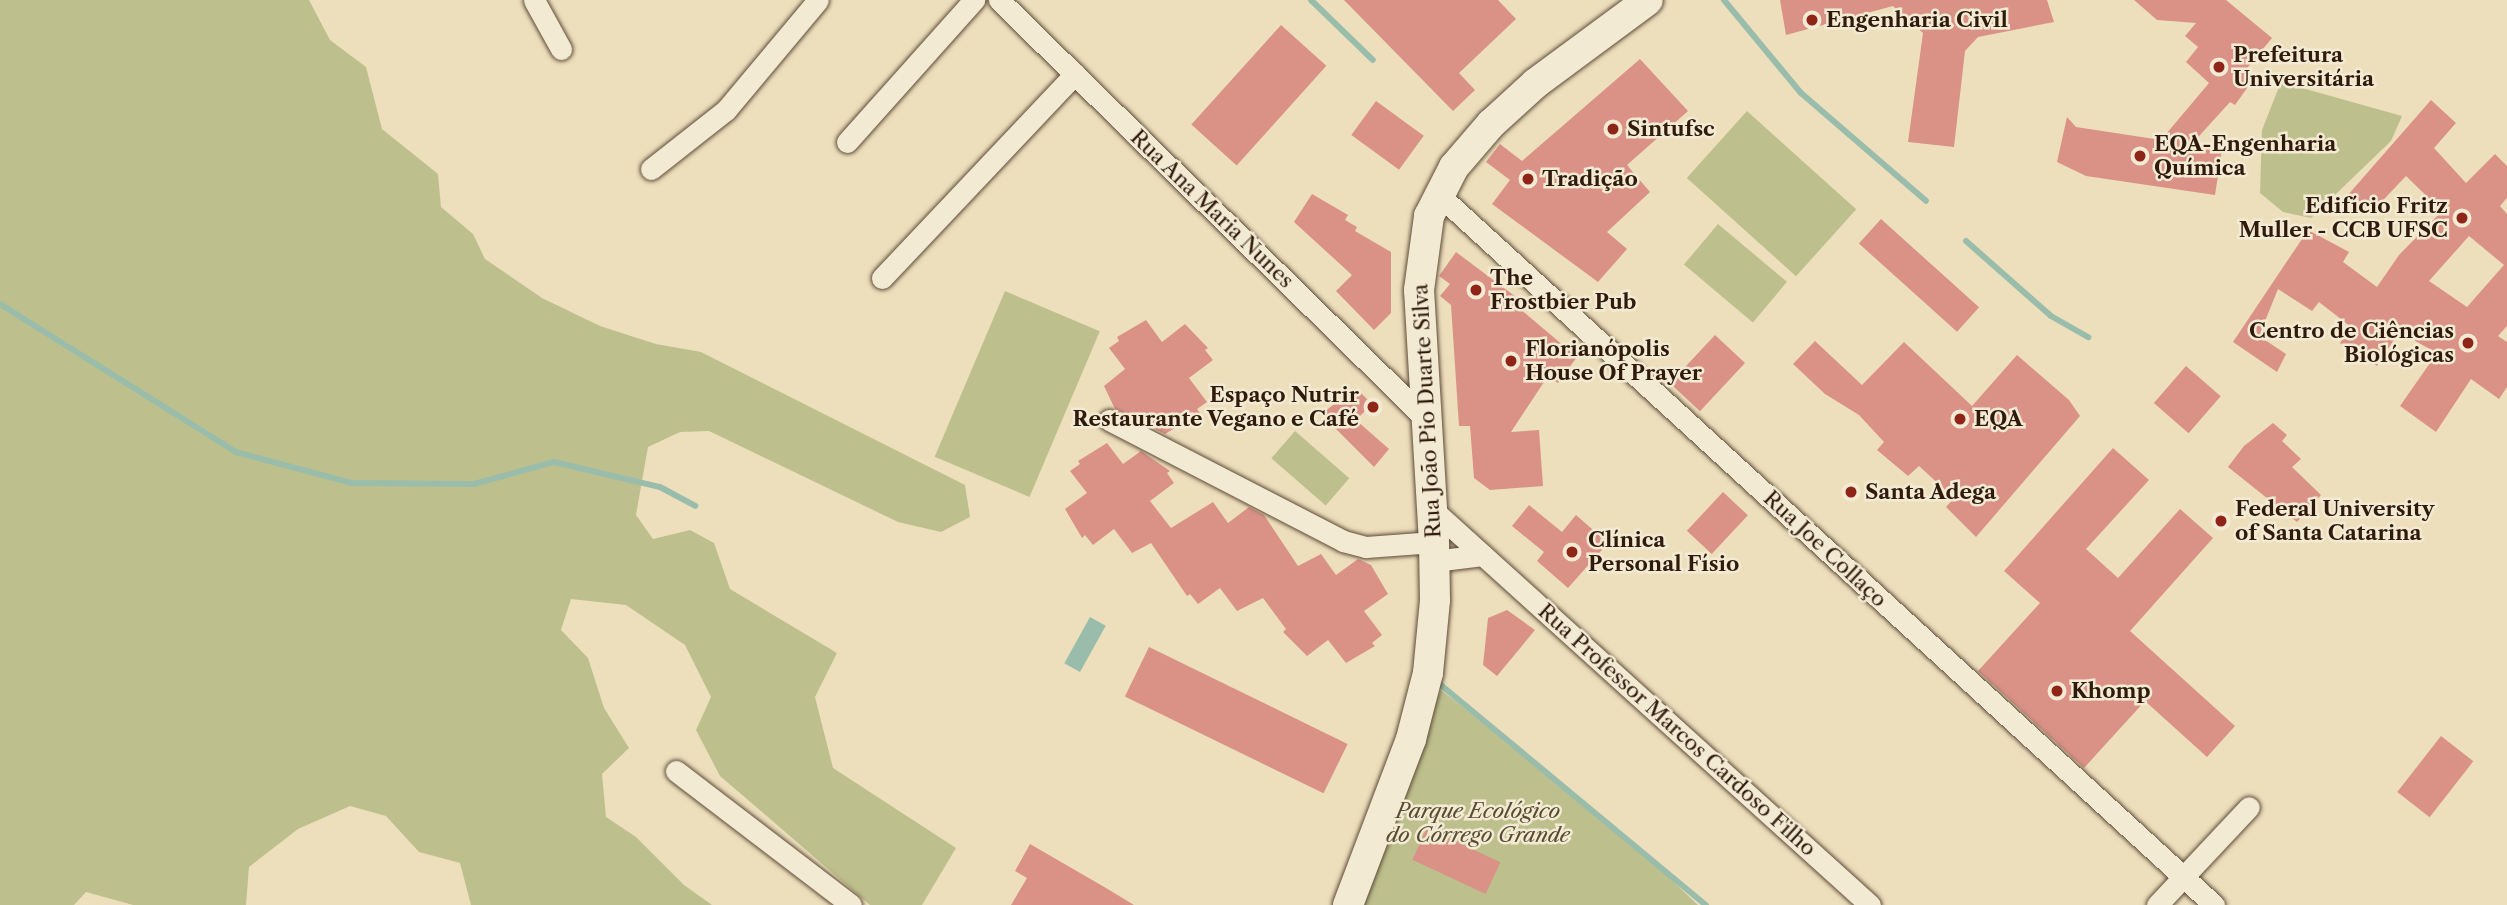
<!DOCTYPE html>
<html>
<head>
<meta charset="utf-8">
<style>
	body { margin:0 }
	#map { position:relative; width:2507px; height:905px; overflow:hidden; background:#eddfbc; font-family:"Libre Caslon Text",serif }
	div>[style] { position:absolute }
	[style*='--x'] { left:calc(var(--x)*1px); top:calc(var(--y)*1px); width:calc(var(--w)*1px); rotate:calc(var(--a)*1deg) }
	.green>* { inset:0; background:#bdc08d; transform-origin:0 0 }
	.water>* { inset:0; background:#9abdab; transform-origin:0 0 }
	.stream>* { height:6px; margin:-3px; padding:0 3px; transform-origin:3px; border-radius:3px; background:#9abdab }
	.building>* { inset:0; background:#da9287; transform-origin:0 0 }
	.roads { filter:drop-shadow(0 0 2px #5e4b38) drop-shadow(0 0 2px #5e4b38) }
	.street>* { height:21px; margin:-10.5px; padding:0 10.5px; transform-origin:10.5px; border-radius:10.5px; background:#f3ead3 }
	.secondary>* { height:30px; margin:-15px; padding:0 15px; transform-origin:15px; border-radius:15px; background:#f3ead3 }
	.dots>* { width:19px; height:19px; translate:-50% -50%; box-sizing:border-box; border:4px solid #f3ead3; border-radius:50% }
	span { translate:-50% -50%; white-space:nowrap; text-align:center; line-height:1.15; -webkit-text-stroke:5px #f3ead3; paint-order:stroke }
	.poi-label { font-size:21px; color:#2f1a0c; font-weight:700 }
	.left { translate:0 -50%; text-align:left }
	.right { translate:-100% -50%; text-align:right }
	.street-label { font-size:21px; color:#2f1a0c }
	.park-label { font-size:21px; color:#5a4c33; font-style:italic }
</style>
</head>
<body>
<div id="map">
	<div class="green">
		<i style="clip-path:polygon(0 0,309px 0,330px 40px,366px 67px,382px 129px,438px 174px,441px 207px,473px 234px,485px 259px,542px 298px,600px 326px,656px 344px,701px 352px,965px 485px,970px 517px,941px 532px,898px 522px,709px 431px,680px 432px,648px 447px,636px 515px,653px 539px,690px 530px,714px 543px,730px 589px,837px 653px,815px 697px,833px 768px,956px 848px,922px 905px,870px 905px,720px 776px,696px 730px,711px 697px,685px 645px,626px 605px,571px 599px,561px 630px,588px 658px,604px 708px,629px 748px,602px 774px,606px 817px,636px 837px,684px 885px,712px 905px,471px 905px,460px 863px,419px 852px,386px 816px,350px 806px,298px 829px,249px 867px,246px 905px,133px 905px,86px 892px,74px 905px,0 905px)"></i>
		<i style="clip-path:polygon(2281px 82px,2402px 116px,2391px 141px,2311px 218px,2283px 212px,2260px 193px,2262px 130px)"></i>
		<i style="left:1747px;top:111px;width:147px;height:90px;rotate:42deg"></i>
		<i style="left:1718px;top:224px;width:90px;height:53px;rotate:40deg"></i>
		<i style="left:1005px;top:291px;width:103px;height:180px;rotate:23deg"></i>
		<i style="left:1295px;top:431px;width:72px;height:36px;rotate:41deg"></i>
		<i style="clip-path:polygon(1441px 690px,1610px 822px,1698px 905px,1359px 905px)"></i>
	</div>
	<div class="water">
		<i style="left:1090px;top:617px;width:18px;height:53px;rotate:29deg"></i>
	</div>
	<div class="stream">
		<i style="--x:1311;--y:0;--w:86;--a:44.1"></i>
		<i style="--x:1724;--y:0;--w:121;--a:50.4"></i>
		<i style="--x:1801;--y:93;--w:165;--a:40.8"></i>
		<i style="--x:1966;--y:241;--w:113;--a:41.4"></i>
		<i style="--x:2051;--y:316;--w:43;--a:29.6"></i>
		<i style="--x:0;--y:304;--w:279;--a:32.1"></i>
		<i style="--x:236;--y:452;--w:120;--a:15"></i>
		<i style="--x:352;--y:483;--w:122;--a:0.5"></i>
		<i style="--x:474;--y:484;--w:83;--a:-15.4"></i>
		<i style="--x:554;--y:462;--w:109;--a:13.3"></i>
		<i style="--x:660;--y:487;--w:40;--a:28"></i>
		<i style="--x:1436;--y:681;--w:351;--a:39.7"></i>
	</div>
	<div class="building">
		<i style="clip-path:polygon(1344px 0,1498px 0,1516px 19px,1459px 73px,1475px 90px,1453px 111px)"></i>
		<i style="clip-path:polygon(1780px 0,2047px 0,2054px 22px,1978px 37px,1965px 51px,1954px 147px,1908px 142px,1923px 33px,1893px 6px,1786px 35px)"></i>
		<i style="clip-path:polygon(2134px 0,2226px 0,2272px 38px,2244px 72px,2252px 81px,2235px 105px,2230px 102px,2191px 145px,2222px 150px,2215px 195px,2086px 176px,2057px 162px,2067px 117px,2076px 127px,2161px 140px,2209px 83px,2186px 62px,2198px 47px,2185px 36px,2196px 23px,2157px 20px)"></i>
		<i style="left:1281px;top:25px;width:61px;height:134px;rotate:42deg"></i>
		<i style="clip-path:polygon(1640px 59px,1688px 111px,1627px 165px,1650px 192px,1607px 232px,1627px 249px,1598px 282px,1492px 204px,1510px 180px,1486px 162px,1500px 144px,1522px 161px)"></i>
		<i style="clip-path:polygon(evenodd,2431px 100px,2456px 123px,2434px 148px,2466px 183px,2495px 154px,2507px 166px,2507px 198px,2500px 206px,2507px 214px,2507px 326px,2498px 336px,2507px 342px,2507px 387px,2499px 399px,2471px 379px,2436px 432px,2400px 406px,2437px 353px,2399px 332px,2377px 366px,2340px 343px,2351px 327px,2319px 302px,2312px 311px,2278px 289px,2259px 336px,2286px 354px,2277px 372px,2233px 342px,2308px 230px,2349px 252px,2343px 262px,2377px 287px,2399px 255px,2442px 211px,2406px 176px,2369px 215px,2347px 196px,2431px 100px,2469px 236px,2504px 265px,2467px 307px,2429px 281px,2469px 236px)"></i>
		<i style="left:1376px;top:101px;width:59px;height:42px;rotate:36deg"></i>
		<i style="clip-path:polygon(1312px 194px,1348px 215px,1345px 220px,1357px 227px,1355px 231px,1391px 252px,1391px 313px,1374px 330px,1336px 291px,1352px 275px,1294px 222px)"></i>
		<i style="left:1881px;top:219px;width:132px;height:33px;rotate:42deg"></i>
		<i style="clip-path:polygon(1456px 252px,1524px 303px,1520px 309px,1577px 357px,1558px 383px,1548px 376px,1511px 432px,1539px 430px,1543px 486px,1490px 490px,1474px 478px,1470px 426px,1459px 426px,1451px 305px,1440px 296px,1450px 284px,1439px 276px)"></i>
		<i style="clip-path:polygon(1146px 320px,1162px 342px,1185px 324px,1208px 348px,1205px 350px,1213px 360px,1189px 378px,1207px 402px,1197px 409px,1200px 413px,1165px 434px,1115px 409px,1104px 386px,1125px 369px,1109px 348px,1119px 341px,1117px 337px)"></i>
		<i style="left:1715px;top:335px;width:41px;height:66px;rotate:43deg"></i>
		<i style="clip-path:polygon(1815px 341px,1862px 385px,1904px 342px,1972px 406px,2017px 355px,2069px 400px,2080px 416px,1976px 537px,1946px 507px,1954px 498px,1919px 466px,1908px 476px,1877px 450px,1884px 442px,1859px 415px,1825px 394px,1793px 364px)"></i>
		<i style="left:2186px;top:366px;width:46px;height:49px;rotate:41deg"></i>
		<i style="clip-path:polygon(1356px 388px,1372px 404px,1356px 420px,1389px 449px,1374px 467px,1321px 414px)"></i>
		<i style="clip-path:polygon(2273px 423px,2287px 435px,2282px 441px,2301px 459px,2292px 467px,2321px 495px,2297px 522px,2228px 467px,2244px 446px)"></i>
		<i style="clip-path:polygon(1107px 443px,1123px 464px,1141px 451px,1170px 471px,1167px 473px,1174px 483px,1150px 501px,1171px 528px,1213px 502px,1228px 523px,1249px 507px,1264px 515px,1298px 566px,1321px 554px,1336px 575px,1358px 559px,1371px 565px,1388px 594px,1364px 611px,1382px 635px,1372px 643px,1375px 646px,1346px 663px,1328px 640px,1307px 656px,1283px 632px,1286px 629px,1263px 598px,1237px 611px,1220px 588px,1198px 604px,1190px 594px,1187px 596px,1151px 543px,1132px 553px,1114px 529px,1093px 545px,1085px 535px,1082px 538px,1065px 509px,1087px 493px,1070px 471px,1080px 464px,1078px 461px)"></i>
		<i style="clip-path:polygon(2113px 448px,2149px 480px,2086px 549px,2118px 578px,2180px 509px,2213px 538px,2130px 631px,2235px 726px,2207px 757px,2145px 701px,2084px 768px,1978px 671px,2040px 603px,2004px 571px)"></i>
		<i style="left:1723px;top:492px;width:34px;height:53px;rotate:43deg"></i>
		<i style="clip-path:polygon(1529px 505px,1562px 532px,1576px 515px,1608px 543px,1568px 588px,1537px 561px,1544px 552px,1512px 526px)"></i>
		<i style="clip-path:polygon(1507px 610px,1535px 630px,1497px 676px,1483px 665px,1488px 618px)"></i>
		<i style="left:1149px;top:647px;width:221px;height:55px;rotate:26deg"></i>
		<i style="left:2441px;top:736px;width:41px;height:71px;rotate:38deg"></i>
		<i style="left:1427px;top:828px;width:81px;height:35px;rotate:25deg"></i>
		<i style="clip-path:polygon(1030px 844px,1106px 888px,1134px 905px,1011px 905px,1027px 878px,1015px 871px)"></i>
	</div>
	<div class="roads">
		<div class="street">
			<i style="--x:534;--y:0;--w:56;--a:61.1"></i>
			<i style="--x:999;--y:0;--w:597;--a:44.46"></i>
			<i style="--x:847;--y:142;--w:191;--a:-48.2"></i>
			<i style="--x:651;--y:169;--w:95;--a:-38.2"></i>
			<i style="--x:726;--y:110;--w:143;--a:-50.1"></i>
			<i style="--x:1437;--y:193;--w:1054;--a:42.5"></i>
			<i style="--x:882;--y:278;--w:281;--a:-46.6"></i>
			<i style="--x:1109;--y:420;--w:263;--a:27.3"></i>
			<i style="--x:1343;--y:541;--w:24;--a:15"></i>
			<i style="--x:1366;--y:547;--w:68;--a:-4.2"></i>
			<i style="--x:1433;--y:510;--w:589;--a:42.11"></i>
			<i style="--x:1434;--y:561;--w:49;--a:-7"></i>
			<i style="--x:676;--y:771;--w:220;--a:37.4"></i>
			<i style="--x:2157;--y:905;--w:134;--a:-46.8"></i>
		</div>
		<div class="secondary">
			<i style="--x:1348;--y:905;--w:178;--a:-69.2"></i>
			<i style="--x:1411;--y:739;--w:68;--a:-75.6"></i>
			<i style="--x:1428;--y:673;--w:73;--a:-84.5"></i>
			<i style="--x:1435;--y:600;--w:58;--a:-91"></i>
			<i style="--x:1434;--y:542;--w:252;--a:-93.4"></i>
			<i style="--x:1419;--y:290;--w:75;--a:-82.3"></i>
			<i style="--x:1429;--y:216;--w:55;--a:-63"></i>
			<i style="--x:1454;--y:167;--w:57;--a:-49.3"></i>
			<i style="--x:1491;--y:124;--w:61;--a:-42.3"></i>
			<i style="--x:1536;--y:83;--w:139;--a:-36.5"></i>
		</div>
	</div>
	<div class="dots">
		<i style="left:1812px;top:20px;background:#8f2418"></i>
		<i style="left:2219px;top:67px;background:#8f2418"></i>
		<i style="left:1613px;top:129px;background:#8f2418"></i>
		<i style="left:2140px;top:156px;background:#8f2418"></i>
		<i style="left:1528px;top:179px;background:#8f2418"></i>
		<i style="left:2462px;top:218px;background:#8f2418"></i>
		<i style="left:1476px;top:290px;background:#8f2418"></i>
		<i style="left:2468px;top:343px;background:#8f2418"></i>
		<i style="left:1511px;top:361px;background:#8f2418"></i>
		<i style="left:1373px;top:407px;background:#8f2418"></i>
		<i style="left:1960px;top:419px;background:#8f2418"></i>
		<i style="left:1851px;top:492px;background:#8f2418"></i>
		<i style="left:2221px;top:521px;background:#8f2418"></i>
		<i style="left:1572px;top:552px;background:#8f2418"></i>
		<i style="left:2057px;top:691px;background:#8f2418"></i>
	</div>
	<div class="poi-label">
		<span class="left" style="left:1826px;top:20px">Engenharia Civil</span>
		<span class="left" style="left:2233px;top:67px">Prefeitura<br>Universitária</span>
		<span class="left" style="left:1627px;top:129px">Sintufsc</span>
		<span class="left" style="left:2154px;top:156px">EQA-Engenharia<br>Química</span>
		<span class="left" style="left:1542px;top:179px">Tradição</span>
		<span class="right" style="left:2448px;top:218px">Edifício Fritz<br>Muller - CCB UFSC</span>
		<span class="left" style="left:1490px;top:290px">The<br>Frostbier Pub</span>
		<span class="right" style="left:2454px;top:343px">Centro de Ciências<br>Biológicas</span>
		<span class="left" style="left:1525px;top:361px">Florianópolis<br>House Of Prayer</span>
		<span class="right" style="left:1359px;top:407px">Espaço Nutrir<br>Restaurante Vegano e Café</span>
		<span class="left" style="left:1974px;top:419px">EQA</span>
		<span class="left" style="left:1865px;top:492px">Santa Adega</span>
		<span class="left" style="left:2235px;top:521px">Federal University<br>of Santa Catarina</span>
		<span class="left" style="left:1588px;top:552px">Clínica<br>Personal Físio</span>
		<span class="left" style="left:2071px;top:691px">Khomp</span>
	</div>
	<div class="street-label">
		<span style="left:1212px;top:209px;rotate:44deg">Rua Ana Maria Nunes</span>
		<span style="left:1427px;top:411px;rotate:-93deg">Rua João Pio Duarte Silva</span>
		<span style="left:1825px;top:549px;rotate:43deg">Rua Joe Collaço</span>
		<span style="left:1677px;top:730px;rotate:42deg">Rua Professor Marcos Cardoso Filho</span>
	</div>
	<div class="park-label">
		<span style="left:1478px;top:823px">Parque Ecológico<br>do Córrego Grande</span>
	</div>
</div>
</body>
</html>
